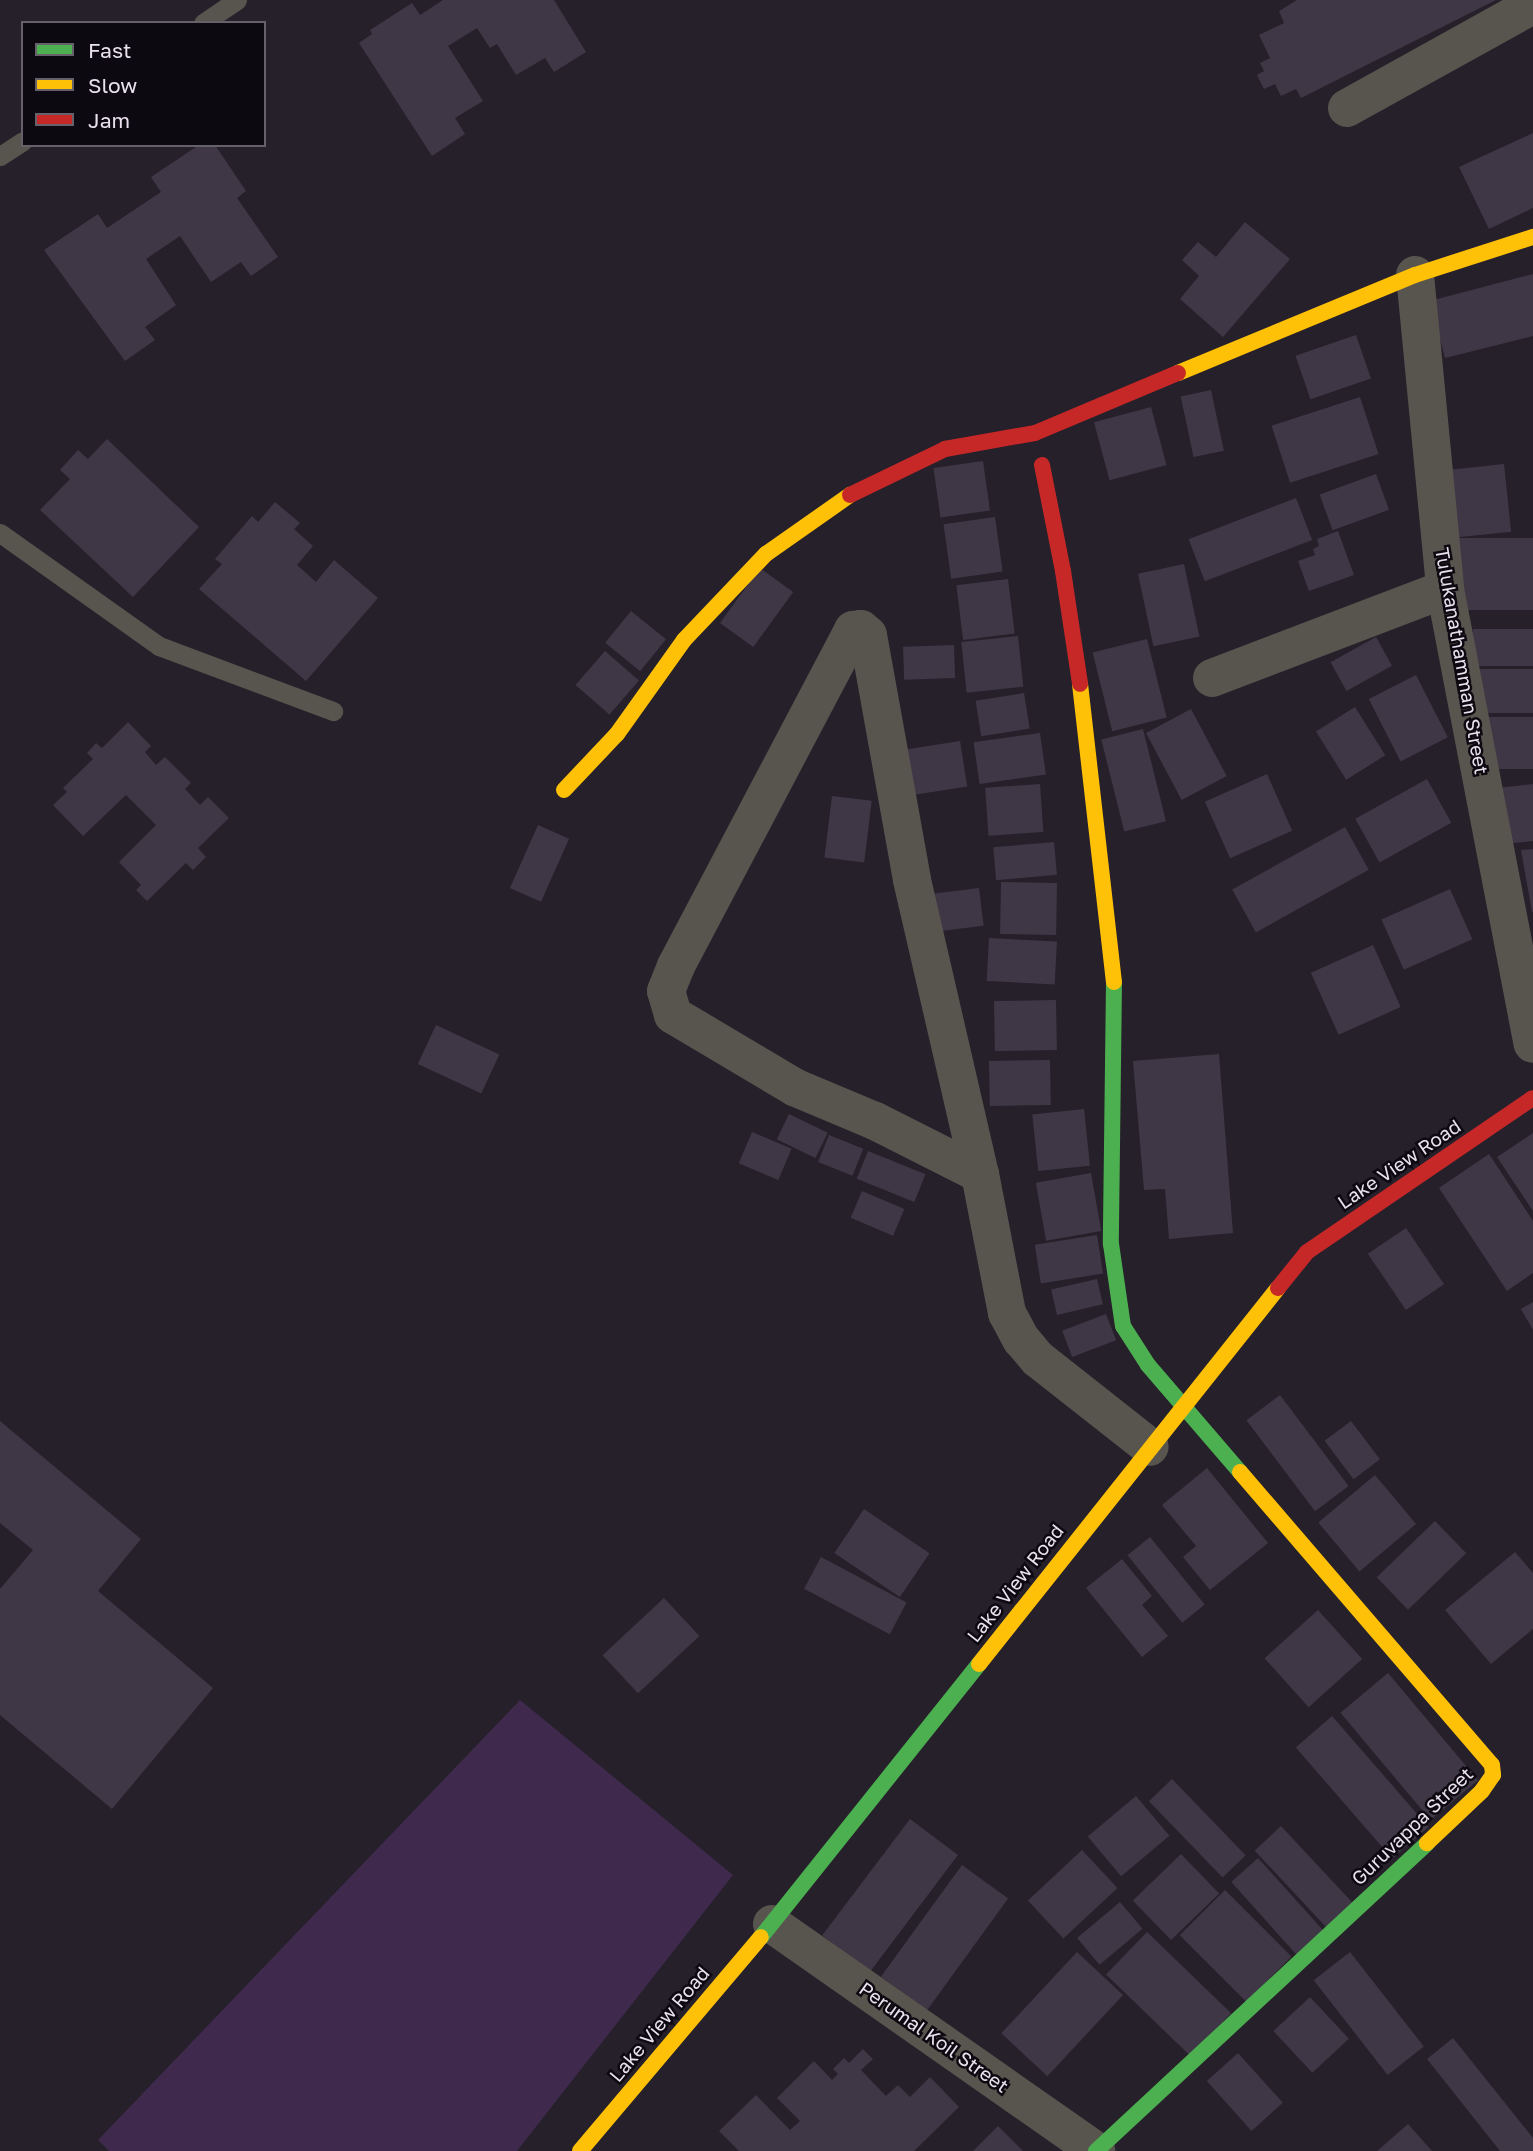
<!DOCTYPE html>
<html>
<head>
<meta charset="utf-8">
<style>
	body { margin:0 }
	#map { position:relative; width:1533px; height:2151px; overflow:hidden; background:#25202a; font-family:"Golos Text",sans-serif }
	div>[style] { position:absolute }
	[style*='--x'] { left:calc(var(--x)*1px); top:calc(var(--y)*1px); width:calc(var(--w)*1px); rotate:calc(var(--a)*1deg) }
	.green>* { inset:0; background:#3f2a4d }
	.building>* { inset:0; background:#3f3746; transform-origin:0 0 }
	.lane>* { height:19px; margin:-9.5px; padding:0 9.5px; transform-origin:9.5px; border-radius:9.5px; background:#58544e }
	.street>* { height:38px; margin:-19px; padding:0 19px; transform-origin:19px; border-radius:19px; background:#58544e }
	.fast>* { height:16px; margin:-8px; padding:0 8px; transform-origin:8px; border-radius:8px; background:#4caf50 }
	.slow>* { height:16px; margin:-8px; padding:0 8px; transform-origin:8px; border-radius:8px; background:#ffc107 }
	.jam>* { height:16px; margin:-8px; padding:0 8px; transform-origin:8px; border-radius:8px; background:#c62828 }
	span { translate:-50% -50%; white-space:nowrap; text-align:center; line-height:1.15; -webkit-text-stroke:5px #0d0910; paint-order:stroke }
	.street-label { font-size:19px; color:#e9e2ee }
	.legend { position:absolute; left:21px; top:21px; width:245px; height:126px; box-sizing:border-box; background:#0d0910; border:2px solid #656069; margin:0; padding:9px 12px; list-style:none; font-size:21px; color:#e9e2ee }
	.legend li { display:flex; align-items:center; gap:14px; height:35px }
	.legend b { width:35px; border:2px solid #656069 }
</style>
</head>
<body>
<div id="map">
	<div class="green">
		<i style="clip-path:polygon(520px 1700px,733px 1875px,517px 2151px,109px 2151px,98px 2140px)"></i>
	</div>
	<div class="building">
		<i style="clip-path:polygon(443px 0,554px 0,586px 52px,554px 72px,545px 58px,516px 75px,497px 44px,490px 48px,477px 28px,448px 46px,483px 101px,455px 118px,465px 134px,432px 156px,359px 43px,372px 34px,370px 30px,412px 3px,420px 15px)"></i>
		<i style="clip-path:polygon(1297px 0,1496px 0,1301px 98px,1296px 89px,1281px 96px,1275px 84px,1264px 89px,1257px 75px,1264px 71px,1260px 63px,1270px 58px,1259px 35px,1284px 23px,1279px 11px)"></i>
		<i style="clip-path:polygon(1533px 133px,1533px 208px,1489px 229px,1459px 167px)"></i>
		<i style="clip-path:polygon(199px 145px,215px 145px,246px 191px,237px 198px,278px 257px,251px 276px,241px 262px,211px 282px,180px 236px,146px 259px,176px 305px,145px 327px,155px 340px,125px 361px,44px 250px,98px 214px,107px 228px,161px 192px,151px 177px)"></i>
		<i style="clip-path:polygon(1245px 222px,1290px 259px,1223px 337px,1180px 299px,1199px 276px,1182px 260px,1198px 242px,1216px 257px)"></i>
		<i style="clip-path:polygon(1533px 274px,1533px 336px,1445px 358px,1430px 301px)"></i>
		<i style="left:1356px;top:335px;width:46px;height:64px;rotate:71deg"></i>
		<i style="left:1211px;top:390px;width:62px;height:31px;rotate:78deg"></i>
		<i style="left:1360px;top:397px;width:60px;height:93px;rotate:72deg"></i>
		<i style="left:1151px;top:407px;width:60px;height:59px;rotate:75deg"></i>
		<i style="clip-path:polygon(107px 439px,199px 527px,133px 597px,40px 510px,70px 479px,60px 470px,78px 450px,88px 459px)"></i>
		<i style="left:983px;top:461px;width:50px;height:50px;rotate:82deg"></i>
		<i style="left:1504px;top:464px;width:68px;height:61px;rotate:84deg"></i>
		<i style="left:1376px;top:474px;width:38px;height:60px;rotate:70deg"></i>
		<i style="left:1296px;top:498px;width:45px;height:115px;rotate:69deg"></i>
		<i style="clip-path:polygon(275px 502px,300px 523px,294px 529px,313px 546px,297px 565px,316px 582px,334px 560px,378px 598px,306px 681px,199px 589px,222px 564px,215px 559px,252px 516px,258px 522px)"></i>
		<i style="left:995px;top:517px;width:55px;height:52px;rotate:82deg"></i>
		<i style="clip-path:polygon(1338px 531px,1354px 575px,1309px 591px,1298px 561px,1315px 555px,1313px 549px,1319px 546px,1317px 539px)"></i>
		<i style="left:1533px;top:538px;width:72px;height:76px;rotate:90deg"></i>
		<i style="left:1184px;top:564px;width:74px;height:47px;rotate:78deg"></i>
		<i style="left:760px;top:568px;width:41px;height:68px;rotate:36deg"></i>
		<i style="left:1008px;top:579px;width:55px;height:52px;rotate:83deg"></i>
		<i style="left:631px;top:611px;width:45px;height:41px;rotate:39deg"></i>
		<i style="left:1533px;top:629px;width:37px;height:60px;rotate:90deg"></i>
		<i style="left:1018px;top:636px;width:51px;height:57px;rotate:84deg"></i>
		<i style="left:1376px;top:637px;width:33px;height:52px;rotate:61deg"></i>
		<i style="left:1147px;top:639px;width:81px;height:56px;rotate:76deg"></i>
		<i style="left:954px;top:645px;width:33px;height:51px;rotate:88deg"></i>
		<i style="left:605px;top:651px;width:45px;height:45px;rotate:41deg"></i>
		<i style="left:1533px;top:669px;width:44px;height:54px;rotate:90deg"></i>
		<i style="left:1416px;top:675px;width:70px;height:53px;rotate:63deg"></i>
		<i style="left:1024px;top:693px;width:36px;height:49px;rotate:81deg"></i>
		<i style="left:1355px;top:707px;width:57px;height:46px;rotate:58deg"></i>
		<i style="left:1191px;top:709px;width:76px;height:51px;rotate:62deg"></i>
		<i style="left:1533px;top:717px;width:52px;height:47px;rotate:90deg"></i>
		<i style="clip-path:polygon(128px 722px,151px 746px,145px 752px,156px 765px,165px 757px,191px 783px,185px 789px,200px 805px,208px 797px,229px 818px,198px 848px,206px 857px,193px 870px,186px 863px,147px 901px,136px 890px,141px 885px,119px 862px,156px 825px,126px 795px,83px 836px,53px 805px,67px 792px,63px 788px,93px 759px,87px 753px,96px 743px,102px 748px)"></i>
		<i style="left:1143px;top:729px;width:95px;height:43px;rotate:76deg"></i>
		<i style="left:1040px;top:733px;width:42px;height:67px;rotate:82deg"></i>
		<i style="left:960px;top:741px;width:46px;height:58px;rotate:81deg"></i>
		<i style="left:1267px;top:774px;width:62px;height:68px;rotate:66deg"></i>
		<i style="left:1427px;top:779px;width:50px;height:82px;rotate:61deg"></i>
		<i style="left:1040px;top:784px;width:48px;height:55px;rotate:86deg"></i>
		<i style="clip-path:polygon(1533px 784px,1533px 841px,1504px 844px,1497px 788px)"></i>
		<i style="left:832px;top:796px;width:40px;height:62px;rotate:7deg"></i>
		<i style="left:538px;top:825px;width:34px;height:69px;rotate:24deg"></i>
		<i style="left:1345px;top:827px;width:49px;height:129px;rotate:61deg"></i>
		<i style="left:1054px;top:842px;width:33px;height:61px;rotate:85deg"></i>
		<i style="clip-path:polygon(1533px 849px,1533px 912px,1532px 912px,1521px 850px)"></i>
		<i style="left:1001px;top:882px;width:56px;height:52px;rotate:1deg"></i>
		<i style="left:979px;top:888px;width:38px;height:45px;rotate:83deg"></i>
		<i style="left:1450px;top:889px;width:55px;height:75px;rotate:66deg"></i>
		<i style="left:989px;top:938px;width:68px;height:43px;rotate:3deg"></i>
		<i style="left:1373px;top:945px;width:68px;height:68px;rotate:66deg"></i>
		<i style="left:1056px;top:1000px;width:50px;height:62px;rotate:89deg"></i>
		<i style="left:436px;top:1025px;width:70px;height:43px;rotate:25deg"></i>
		<i style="clip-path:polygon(1219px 1054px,1233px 1233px,1169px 1239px,1165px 1189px,1144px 1190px,1133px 1061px)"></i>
		<i style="left:1050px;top:1060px;width:45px;height:61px;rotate:89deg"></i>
		<i style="left:1084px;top:1109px;width:57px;height:52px;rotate:84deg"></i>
		<i style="left:789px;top:1114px;width:43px;height:28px;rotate:26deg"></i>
		<i style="left:752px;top:1132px;width:43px;height:34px;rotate:23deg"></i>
		<i style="clip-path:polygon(1533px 1133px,1533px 1211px,1497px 1157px)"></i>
		<i style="left:829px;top:1135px;width:37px;height:29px;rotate:22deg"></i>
		<i style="left:868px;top:1151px;width:62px;height:30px;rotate:22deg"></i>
		<i style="clip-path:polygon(1489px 1154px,1533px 1221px,1533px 1273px,1507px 1291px,1439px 1188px)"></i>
		<i style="left:1091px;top:1173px;width:59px;height:56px;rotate:80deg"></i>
		<i style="left:862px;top:1191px;width:46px;height:29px;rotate:23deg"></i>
		<i style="left:1406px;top:1228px;width:68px;height:46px;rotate:56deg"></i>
		<i style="left:1097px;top:1235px;width:39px;height:63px;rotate:81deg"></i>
		<i style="left:1097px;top:1279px;width:26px;height:47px;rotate:77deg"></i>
		<i style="clip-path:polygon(1533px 1302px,1533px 1330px,1521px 1309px)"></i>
		<i style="left:1106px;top:1314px;width:28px;height:47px;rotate:69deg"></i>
		<i style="left:1280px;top:1395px;width:114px;height:42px;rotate:53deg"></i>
		<i style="clip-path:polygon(0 1421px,141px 1539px,98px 1591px,213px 1688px,112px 1809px,0 1715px,0 1589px,33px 1550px,0 1523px)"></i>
		<i style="left:1351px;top:1421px;width:48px;height:33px;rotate:53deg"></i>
		<i style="clip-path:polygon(1207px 1468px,1268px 1543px,1210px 1590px,1183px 1557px,1196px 1546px,1162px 1505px)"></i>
		<i style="left:1375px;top:1475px;width:64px;height:74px;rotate:50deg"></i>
		<i style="left:864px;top:1509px;width:79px;height:53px;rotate:34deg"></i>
		<i style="left:1435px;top:1521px;width:45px;height:81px;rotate:46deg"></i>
		<i style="left:1150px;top:1537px;width:87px;height:29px;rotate:51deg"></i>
		<i style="clip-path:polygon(1515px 1552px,1533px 1573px,1533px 1629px,1491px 1664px,1445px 1610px)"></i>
		<i style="left:821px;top:1557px;width:97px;height:36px;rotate:28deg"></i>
		<i style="clip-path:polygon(1122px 1559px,1152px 1596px,1142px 1605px,1168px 1636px,1142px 1657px,1086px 1588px)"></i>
		<i style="left:664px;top:1598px;width:52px;height:84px;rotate:47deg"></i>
		<i style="left:1318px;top:1610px;width:66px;height:72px;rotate:48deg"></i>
		<i style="left:1388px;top:1673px;width:140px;height:62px;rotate:50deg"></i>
		<i style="left:1332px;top:1716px;width:147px;height:48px;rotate:49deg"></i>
		<i style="left:1172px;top:1779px;width:106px;height:32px;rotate:46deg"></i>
		<i style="left:1136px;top:1796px;width:52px;height:63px;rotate:50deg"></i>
		<i style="left:910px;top:1819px;width:60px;height:146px;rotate:37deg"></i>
		<i style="left:1281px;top:1826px;width:108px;height:36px;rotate:47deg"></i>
		<i style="left:1082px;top:1850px;width:52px;height:74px;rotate:47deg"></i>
		<i style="left:1181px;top:1854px;width:55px;height:67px;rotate:46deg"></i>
		<i style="left:1258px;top:1858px;width:99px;height:36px;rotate:48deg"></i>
		<i style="left:962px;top:1865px;width:57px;height:138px;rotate:36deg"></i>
		<i style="left:1225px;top:1890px;width:94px;height:64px;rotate:45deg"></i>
		<i style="left:1120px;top:1902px;width:35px;height:56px;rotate:50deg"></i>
		<i style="left:1147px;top:1932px;width:117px;height:59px;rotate:44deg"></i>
		<i style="left:1077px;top:1952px;width:63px;height:111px;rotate:43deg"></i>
		<i style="left:1350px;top:1952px;width:120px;height:46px;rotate:52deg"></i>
		<i style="left:1310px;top:1997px;width:57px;height:50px;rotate:47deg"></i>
		<i style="clip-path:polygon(1453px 2038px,1533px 2138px,1533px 2151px,1500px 2151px,1427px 2059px)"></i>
		<i style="clip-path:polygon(863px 2049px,873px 2059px,861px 2070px,886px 2096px,898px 2085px,910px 2097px,930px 2077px,959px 2107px,914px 2151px,739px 2151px,719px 2131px,756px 2095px,790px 2130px,800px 2121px,777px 2098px,814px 2061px,832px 2080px,838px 2074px,833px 2069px,844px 2058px,849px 2063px)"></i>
		<i style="left:1238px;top:2053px;width:67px;height:42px;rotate:48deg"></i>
		<i style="clip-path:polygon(1408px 2124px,1432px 2151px,1377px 2151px)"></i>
		<i style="clip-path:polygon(998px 2126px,1023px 2151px,973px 2151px)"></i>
	</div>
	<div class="lane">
		<i style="--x:203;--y:23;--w:41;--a:-34.1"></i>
		<i style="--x:0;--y:156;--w:27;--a:-33"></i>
		<i style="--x:0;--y:533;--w:195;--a:35.4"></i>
		<i style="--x:159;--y:646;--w:186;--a:20.5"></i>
	</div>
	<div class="street">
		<i style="--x:1347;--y:108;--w:213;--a:-29"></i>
		<i style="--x:1415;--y:275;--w:315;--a:84.5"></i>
		<i style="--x:1445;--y:589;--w:463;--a:79.1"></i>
		<i style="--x:1212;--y:678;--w:249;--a:-20.9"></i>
		<i style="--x:980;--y:1174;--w:118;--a:-153.2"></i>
		<i style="--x:875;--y:1121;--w:86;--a:-157.3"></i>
		<i style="--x:796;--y:1088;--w:143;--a:-149.3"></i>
		<i style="--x:673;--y:1015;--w:25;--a:-106"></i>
		<i style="--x:666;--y:991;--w:27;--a:-68"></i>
		<i style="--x:676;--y:966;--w:380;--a:-62.2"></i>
		<i style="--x:853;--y:630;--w:8;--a:-7"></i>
		<i style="--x:861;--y:629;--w:9;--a:41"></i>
		<i style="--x:868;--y:635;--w:249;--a:79.8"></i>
		<i style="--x:912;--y:880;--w:302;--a:77"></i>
		<i style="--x:980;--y:1174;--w:142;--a:79"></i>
		<i style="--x:1007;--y:1313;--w:30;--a:62"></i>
		<i style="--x:1021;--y:1339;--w:26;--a:50"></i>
		<i style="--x:1038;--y:1359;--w:142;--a:38.2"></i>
		<i style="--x:772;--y:1924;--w:396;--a:35"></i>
	</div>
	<div class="fast">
		<i style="--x:1114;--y:982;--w:262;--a:90.7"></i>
		<i style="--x:1111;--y:1244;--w:83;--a:81.7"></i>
		<i style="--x:1123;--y:1326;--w:46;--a:57.3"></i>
		<i style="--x:1148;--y:1365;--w:141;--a:49.3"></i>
		<i style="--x:761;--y:1937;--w:349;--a:-51.4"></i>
		<i style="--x:1096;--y:2151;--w:452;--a:-42.9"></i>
	</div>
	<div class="slow">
		<i style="--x:1178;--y:373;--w:256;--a:-22.5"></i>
		<i style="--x:1415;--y:275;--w:124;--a:-17.9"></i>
		<i style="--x:1080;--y:684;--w:300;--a:83.5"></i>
		<i style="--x:564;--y:790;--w:77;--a:-46.6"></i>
		<i style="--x:617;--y:734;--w:115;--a:-54.5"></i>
		<i style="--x:684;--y:640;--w:119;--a:-46.4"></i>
		<i style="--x:766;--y:554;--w:103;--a:-35.1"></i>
		<i style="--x:1240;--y:1472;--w:386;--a:49.3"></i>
		<i style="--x:1492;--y:1765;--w:10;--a:84"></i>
		<i style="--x:1493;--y:1775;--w:19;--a:125"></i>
		<i style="--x:1482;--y:1791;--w:76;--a:136.6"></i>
		<i style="--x:979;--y:1664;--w:480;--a:-51.5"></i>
		<i style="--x:580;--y:2151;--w:280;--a:-49.8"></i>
	</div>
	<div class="jam">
		<i style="--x:1042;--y:465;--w:108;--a:78.8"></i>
		<i style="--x:1063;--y:571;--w:114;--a:81.4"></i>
		<i style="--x:850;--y:495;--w:106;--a:-25.8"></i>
		<i style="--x:945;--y:449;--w:91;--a:-10.1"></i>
		<i style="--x:1035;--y:433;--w:155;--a:-22.8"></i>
		<i style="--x:1278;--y:1288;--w:46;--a:-51.1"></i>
		<i style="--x:1307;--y:1252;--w:273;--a:-34.3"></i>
	</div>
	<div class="street-label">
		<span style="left:1462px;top:661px;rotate:80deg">Tulukanathamman Street</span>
		<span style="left:1399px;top:1164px;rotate:-34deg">Lake View Road</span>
		<span style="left:1015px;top:1583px;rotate:-52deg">Lake View Road</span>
		<span style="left:1412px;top:1826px;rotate:-44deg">Guruvappa Street</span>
		<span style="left:659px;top:2024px;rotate:-50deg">Lake View Road</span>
		<span style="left:934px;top:2037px;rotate:35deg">Perumal Koil Street</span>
	</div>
	<ul class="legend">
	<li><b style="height:9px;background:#4caf50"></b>Fast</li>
	<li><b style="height:9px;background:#ffc107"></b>Slow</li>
	<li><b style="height:9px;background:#c62828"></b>Jam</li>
	</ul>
</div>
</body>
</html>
